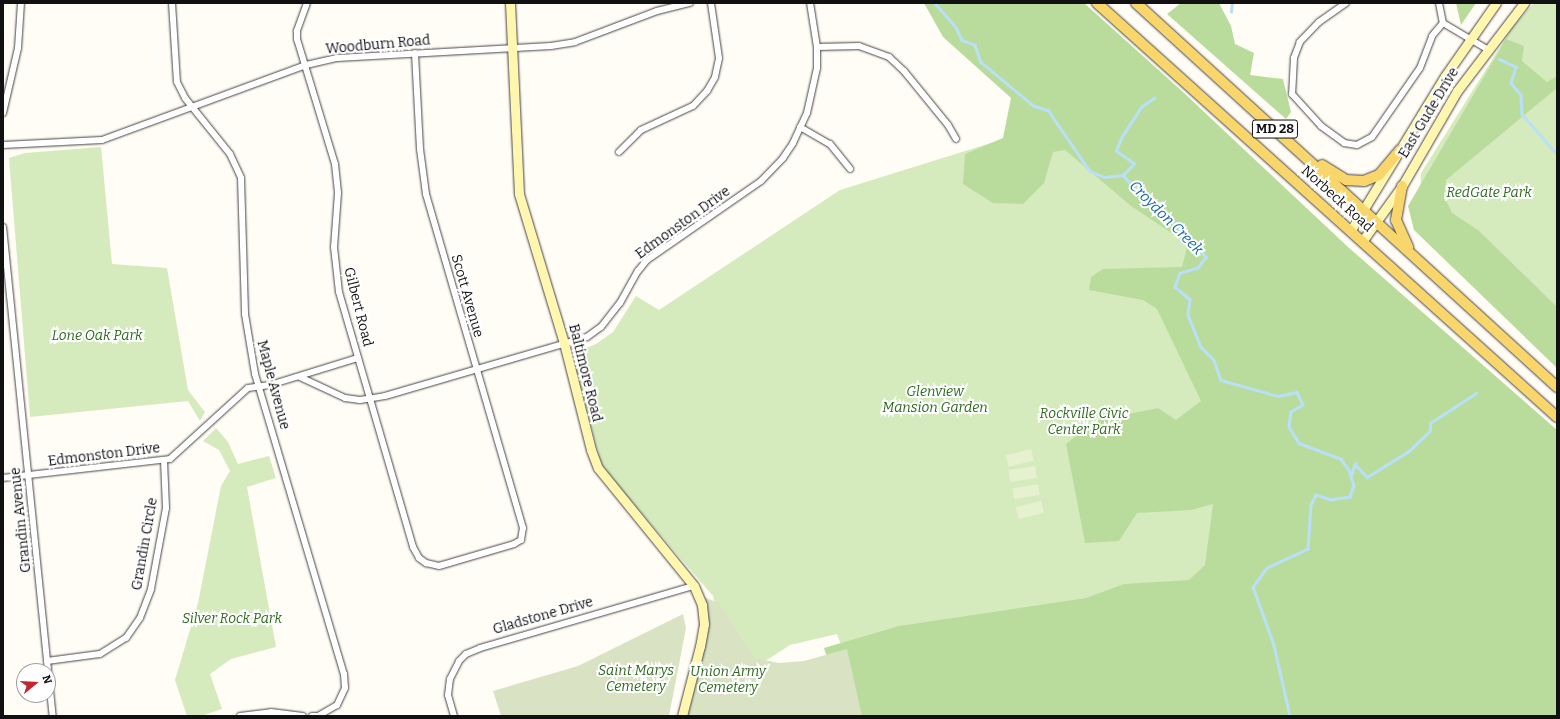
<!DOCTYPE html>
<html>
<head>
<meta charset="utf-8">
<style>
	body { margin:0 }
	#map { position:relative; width:1560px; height:719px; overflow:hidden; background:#fffdf5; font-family:Bitter,serif }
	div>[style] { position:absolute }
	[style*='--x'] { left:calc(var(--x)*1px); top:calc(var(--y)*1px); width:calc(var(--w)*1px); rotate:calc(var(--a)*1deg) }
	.green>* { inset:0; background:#d5ebbd }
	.forest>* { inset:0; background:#b9dc9c }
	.cemetery>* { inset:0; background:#d9e3c4 }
	.pitch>* { inset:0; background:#e6f2cf; transform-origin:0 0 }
	.stream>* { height:2.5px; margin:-1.25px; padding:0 1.25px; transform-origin:1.25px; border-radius:1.25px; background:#b9e0f7 }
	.roads { filter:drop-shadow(0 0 1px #444) drop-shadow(0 0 1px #444) }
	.street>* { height:6px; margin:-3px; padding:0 3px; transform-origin:3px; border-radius:3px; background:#fff }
	.secondary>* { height:9px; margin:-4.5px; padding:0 4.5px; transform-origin:4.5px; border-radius:4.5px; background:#fff6b0 }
	.primary>* { height:10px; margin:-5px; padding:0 5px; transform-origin:5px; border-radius:5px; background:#f9d66b }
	span { translate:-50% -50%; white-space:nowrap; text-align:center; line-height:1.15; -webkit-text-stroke:4px #fff; paint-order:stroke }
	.shield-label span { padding:1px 3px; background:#fff; border:1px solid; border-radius:3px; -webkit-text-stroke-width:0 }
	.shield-label { font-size:13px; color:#111; font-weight:700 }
	.street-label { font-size:14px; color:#111 }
	.park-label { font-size:14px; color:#2f6b1f; font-style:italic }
	.water-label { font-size:15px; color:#1768a6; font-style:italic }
	.frame { position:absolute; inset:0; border:4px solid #111; pointer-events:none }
	.north { position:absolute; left:16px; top:663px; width:40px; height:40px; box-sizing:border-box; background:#fff; border:1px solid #a0a0a0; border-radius:50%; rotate:72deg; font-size:11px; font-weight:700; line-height:16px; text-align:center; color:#111 }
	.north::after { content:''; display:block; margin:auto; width:14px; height:18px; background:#c4262e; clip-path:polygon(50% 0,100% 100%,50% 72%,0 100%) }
</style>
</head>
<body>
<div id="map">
	<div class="green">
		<i style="clip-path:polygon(1534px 3px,1557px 3px,1557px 338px,1419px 221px,1421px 173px,1512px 28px)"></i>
		<i style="clip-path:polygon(1133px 81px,1557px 716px,841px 645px,837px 634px,790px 645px,737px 679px,713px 596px,602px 467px,575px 366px,579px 364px,577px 356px,579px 351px,596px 344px,613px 332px,636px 296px,659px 310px,840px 190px,1065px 120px)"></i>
		<i style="clip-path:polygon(101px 147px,112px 264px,167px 268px,188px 390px,205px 412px,200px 421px,188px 401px,30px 417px,9px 158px,25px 153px)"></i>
		<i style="clip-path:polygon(216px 428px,228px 442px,238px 464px,269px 456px,276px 478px,247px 487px,276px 647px,231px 659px,210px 674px,222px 709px,201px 716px,187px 716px,175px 680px,198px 603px,221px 486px,230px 471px,219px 450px,203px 441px)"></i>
	</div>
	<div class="forest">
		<i style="clip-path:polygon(924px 3px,1084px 3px,1184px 93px,1348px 247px,1557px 430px,1557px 716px,854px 716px,838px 691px,824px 648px,899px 626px,1086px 598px,1124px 584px,1189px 580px,1205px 565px,1213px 504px,1191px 510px,1137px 513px,1119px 541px,1085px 543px,1066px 444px,1095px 421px,1158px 408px,1176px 420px,1201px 401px,1157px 309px,1143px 300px,1089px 290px,1091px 277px,1103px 269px,1182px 267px,1188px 244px,1131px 206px,1065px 150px,1053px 152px,1044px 183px,1023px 204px,993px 203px,963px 184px,965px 154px,1003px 138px,1011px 98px,943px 37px)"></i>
		<i style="clip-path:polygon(1181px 3px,1219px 3px,1231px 26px,1235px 44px,1254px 53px,1250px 75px,1283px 79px,1291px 112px,1286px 119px,1167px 14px)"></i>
		<i style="clip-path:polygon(1456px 3px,1476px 3px,1461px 25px)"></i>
		<i style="clip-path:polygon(1506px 39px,1524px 46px,1522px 61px,1547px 82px,1557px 76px,1557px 88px,1446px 180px,1444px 196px,1452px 213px,1478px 230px,1557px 307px,1557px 368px,1414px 230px,1408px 206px)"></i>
	</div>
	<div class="cemetery">
		<i style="clip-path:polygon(698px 595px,719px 603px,755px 658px,779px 663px,804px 661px,847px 649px,862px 716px,682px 716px,700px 646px)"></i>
		<i style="clip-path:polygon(683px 614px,686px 628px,669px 716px,501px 716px,493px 691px,578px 666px)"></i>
	</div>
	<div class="pitch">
		<i style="left:1031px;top:449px;width:12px;height:26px;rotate:76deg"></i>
		<i style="left:1035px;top:466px;width:12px;height:27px;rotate:81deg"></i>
		<i style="left:1038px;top:484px;width:11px;height:26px;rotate:80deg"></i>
		<i style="left:1041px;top:501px;width:12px;height:26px;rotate:76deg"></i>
	</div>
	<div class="stream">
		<i style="--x:935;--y:3;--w:32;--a:49"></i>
		<i style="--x:956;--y:27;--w:14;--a:65"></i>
		<i style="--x:962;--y:40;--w:14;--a:21"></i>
		<i style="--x:975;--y:45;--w:18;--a:71"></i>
		<i style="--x:981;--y:62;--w:69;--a:39.7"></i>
		<i style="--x:1034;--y:106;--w:15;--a:16"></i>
		<i style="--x:1048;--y:110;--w:74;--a:55.5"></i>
		<i style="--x:1090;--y:171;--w:15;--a:23"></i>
		<i style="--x:1104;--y:177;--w:19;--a:-6"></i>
		<i style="--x:1123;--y:175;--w:39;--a:48"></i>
		<i style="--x:1149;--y:204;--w:27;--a:36"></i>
		<i style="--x:1171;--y:220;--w:30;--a:44"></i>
		<i style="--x:1193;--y:241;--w:21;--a:51"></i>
		<i style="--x:1206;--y:257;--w:14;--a:126"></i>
		<i style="--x:1198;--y:268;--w:19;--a:164"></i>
		<i style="--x:1180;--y:273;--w:15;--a:110"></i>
		<i style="--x:1175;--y:287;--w:19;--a:39"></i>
		<i style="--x:1190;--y:299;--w:16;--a:97"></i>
		<i style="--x:1188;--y:315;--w:35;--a:68"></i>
		<i style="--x:1201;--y:347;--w:18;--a:45"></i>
		<i style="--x:1214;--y:360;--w:21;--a:71"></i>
		<i style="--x:1221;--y:380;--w:59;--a:15.7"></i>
		<i style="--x:1278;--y:396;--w:19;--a:-12"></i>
		<i style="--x:1297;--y:392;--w:14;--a:65"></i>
		<i style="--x:1303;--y:405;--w:14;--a:150"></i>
		<i style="--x:1291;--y:412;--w:15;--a:98"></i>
		<i style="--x:1289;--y:427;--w:19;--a:58"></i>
		<i style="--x:1299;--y:443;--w:45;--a:20.9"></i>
		<i style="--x:1341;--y:459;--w:14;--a:54"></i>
		<i style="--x:1349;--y:470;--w:16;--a:72"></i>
		<i style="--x:1354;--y:485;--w:13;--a:108"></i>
		<i style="--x:1350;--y:497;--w:19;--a:171"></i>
		<i style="--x:1331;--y:500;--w:16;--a:-162"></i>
		<i style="--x:1316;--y:495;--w:11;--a:117"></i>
		<i style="--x:1311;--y:505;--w:44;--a:93.9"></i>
		<i style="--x:1308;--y:549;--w:45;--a:155.1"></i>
		<i style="--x:1267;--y:568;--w:24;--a:126"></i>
		<i style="--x:1253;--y:587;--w:62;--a:70.1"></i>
		<i style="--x:1274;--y:645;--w:73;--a:77.3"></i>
		<i style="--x:1231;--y:12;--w:9;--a:-84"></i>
		<i style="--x:1499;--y:59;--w:19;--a:25"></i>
		<i style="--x:1516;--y:67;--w:17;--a:107"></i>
		<i style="--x:1511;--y:83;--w:16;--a:50"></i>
		<i style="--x:1521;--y:95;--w:19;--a:87"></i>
		<i style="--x:1522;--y:114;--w:53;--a:48.8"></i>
		<i style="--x:1123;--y:175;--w:16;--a:-45"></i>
		<i style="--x:1134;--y:164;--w:22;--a:-144"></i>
		<i style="--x:1116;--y:151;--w:14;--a:-69"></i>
		<i style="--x:1121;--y:138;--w:37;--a:-57"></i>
		<i style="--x:1141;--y:107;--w:16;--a:-35"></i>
		<i style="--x:1351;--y:475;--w:12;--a:-70"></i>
		<i style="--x:1355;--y:464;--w:18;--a:47"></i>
		<i style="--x:1367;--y:477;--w:49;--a:-31.8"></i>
		<i style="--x:1409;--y:451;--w:29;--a:-44"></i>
		<i style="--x:1430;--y:431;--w:8;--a:-90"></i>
		<i style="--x:1430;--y:423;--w:55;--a:-33.1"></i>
	</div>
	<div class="roads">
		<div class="street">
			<i style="--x:172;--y:3;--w:79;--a:86.4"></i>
			<i style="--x:177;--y:82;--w:18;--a:63"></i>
			<i style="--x:185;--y:98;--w:72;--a:51.2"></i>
			<i style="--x:230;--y:154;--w:26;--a:65"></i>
			<i style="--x:241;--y:178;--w:136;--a:88.3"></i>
			<i style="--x:245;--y:314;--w:61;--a:80.5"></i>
			<i style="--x:255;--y:374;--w:313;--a:73.5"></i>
			<i style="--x:344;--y:674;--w:14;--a:86"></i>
			<i style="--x:345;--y:688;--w:19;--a:115"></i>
			<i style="--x:337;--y:705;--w:22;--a:150"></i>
			<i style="--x:318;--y:716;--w:6;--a:180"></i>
			<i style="--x:307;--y:3;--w:30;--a:110"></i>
			<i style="--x:297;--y:31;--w:8;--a:90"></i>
			<i style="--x:297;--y:39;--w:131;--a:73.1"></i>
			<i style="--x:335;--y:164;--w:29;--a:84"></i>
			<i style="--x:338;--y:193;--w:54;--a:94.2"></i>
			<i style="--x:334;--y:247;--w:45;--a:83.7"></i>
			<i style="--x:339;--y:292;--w:266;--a:73.8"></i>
			<i style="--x:413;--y:547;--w:13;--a:61"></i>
			<i style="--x:419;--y:558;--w:9;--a:36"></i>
			<i style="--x:426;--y:563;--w:13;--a:13"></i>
			<i style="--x:439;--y:566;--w:78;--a:-16.3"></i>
			<i style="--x:514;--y:544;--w:8;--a:-30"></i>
			<i style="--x:521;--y:540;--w:12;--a:-81"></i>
			<i style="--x:523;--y:528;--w:348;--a:-106.2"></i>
			<i style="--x:426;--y:194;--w:45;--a:-97.6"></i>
			<i style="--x:420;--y:149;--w:96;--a:-93"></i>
			<i style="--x:1346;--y:3;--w:33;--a:145"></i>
			<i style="--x:1319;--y:22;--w:28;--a:134"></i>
			<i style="--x:1300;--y:42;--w:17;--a:111"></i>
			<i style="--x:1294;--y:58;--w:36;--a:93"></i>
			<i style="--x:1292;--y:94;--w:43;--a:47.8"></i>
			<i style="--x:1321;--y:126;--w:29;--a:36"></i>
			<i style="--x:1344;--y:143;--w:13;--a:9"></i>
			<i style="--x:1357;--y:145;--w:17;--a:-28"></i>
			<i style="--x:1372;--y:137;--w:84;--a:-55.2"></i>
			<i style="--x:1420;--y:68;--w:34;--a:-69"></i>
			<i style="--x:1432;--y:36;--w:17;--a:-50"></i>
			<i style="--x:1439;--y:3;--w:20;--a:79"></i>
			<i style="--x:1443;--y:23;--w:51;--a:30.6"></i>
			<i style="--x:817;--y:47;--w:42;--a:-1.4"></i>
			<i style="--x:859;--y:46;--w:32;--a:20"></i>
			<i style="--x:889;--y:57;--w:21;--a:43"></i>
			<i style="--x:904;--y:71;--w:70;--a:50.8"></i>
			<i style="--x:948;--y:125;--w:16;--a:60"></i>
			<i style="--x:3;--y:113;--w:67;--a:-77"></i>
			<i style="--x:18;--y:48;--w:45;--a:-86.2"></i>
			<i style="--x:800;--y:127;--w:34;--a:30"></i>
			<i style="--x:830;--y:144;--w:32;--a:51"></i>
			<i style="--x:3;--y:145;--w:99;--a:-2.9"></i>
			<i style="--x:102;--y:140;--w:217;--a:-20.2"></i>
			<i style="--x:306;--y:65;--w:32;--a:-13"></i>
			<i style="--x:337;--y:58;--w:214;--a:-3.2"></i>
			<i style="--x:551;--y:46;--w:24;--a:-9"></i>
			<i style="--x:575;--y:42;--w:88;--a:-20.7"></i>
			<i style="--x:657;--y:11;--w:34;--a:-14"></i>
			<i style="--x:619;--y:152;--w:31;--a:-45"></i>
			<i style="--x:641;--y:130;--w:57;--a:-24.8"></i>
			<i style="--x:693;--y:106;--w:21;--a:-47"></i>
			<i style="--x:707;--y:91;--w:16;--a:-60"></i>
			<i style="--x:715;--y:77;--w:19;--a:-78"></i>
			<i style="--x:719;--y:58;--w:56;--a:-98.3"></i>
			<i style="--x:3;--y:227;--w:492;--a:84.2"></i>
			<i style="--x:300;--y:377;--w:50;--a:25"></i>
			<i style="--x:345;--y:398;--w:15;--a:8"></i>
			<i style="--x:360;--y:400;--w:25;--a:-9"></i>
			<i style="--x:385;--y:396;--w:210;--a:-16.3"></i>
			<i style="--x:587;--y:337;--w:17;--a:-36"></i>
			<i style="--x:601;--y:327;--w:31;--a:-52"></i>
			<i style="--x:620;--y:303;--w:37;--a:-61"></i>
			<i style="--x:638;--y:271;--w:14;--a:-51"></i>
			<i style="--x:647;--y:260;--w:139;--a:-34.7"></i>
			<i style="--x:761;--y:181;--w:32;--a:-46"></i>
			<i style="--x:783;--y:158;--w:18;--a:-56"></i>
			<i style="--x:793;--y:143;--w:33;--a:-65"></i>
			<i style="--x:807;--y:113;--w:46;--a:-77.5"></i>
			<i style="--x:817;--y:68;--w:21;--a:-90"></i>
			<i style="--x:817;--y:47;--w:45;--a:-99"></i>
			<i style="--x:3;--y:478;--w:168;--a:-6.5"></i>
			<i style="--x:170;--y:459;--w:105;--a:-42.3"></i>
			<i style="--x:248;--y:388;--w:22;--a:-8"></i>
			<i style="--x:270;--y:385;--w:92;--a:-17.1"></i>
			<i style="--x:47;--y:661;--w:53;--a:-7.5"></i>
			<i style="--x:100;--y:654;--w:31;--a:-32"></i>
			<i style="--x:126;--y:638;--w:24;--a:-55"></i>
			<i style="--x:140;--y:618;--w:31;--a:-69"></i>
			<i style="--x:151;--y:589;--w:82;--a:-79.5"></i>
			<i style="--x:166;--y:508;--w:47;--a:-92.4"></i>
			<i style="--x:240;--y:716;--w:31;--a:-7"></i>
			<i style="--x:271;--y:712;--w:32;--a:7"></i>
			<i style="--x:454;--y:716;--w:22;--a:-106"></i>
			<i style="--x:448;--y:695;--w:16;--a:-83"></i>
			<i style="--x:450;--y:679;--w:20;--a:-63"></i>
			<i style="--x:459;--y:661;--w:10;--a:-45"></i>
			<i style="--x:466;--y:654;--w:15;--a:-23"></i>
			<i style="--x:480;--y:648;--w:223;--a:-16.2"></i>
		</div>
		<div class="secondary">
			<i style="--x:510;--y:3;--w:191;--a:87.3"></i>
			<i style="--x:519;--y:194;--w:156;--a:73.2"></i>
			<i style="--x:564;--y:343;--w:110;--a:75.8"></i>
			<i style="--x:591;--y:450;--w:19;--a:69"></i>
			<i style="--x:598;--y:468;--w:152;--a:50.9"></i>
			<i style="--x:694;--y:586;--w:21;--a:67"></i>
			<i style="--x:702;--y:605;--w:19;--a:84"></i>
			<i style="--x:704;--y:624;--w:22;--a:100"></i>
			<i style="--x:700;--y:646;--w:72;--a:104.4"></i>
			<i style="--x:1351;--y:230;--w:180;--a:-58.6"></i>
			<i style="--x:1445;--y:76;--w:89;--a:-55.1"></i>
			<i style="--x:1363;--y:240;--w:67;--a:-54.2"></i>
			<i style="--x:1402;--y:186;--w:110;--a:-59.9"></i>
			<i style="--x:1457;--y:91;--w:111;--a:-52.7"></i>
		</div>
		<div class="primary">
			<i style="--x:1097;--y:3;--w:619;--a:41.99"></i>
			<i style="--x:1136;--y:3;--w:570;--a:42.37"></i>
			<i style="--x:1322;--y:165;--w:28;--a:32"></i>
			<i style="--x:1346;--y:180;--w:18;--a:3"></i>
			<i style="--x:1364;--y:181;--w:16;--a:-22"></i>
			<i style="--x:1379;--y:175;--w:33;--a:-50"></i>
			<i style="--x:1402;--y:186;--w:35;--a:100"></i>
			<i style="--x:1396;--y:220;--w:30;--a:66"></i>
		</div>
	</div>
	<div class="shield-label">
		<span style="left:1275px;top:129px">MD 28</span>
	</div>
	<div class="street-label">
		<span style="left:378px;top:45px;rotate:-5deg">Woodburn Road</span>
		<span style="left:1429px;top:113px;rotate:-59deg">East Gude Drive</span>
		<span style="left:1337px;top:199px;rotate:42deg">Norbeck Road</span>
		<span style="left:683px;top:223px;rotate:-36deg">Edmonston Drive</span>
		<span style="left:467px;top:296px;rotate:74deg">Scott Avenue</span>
		<span style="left:358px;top:307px;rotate:76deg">Gilbert Road</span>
		<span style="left:585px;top:373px;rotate:76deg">Baltimore Road</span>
		<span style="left:273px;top:385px;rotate:75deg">Maple Avenue</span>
		<span style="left:104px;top:455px;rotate:-7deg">Edmonston Drive</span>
		<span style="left:21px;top:520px;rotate:-96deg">Grandin Avenue</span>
		<span style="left:145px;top:544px;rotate:-80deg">Grandin Circle</span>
		<span style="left:543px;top:616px;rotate:-16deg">Gladstone Drive</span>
	</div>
	<div class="park-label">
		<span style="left:1489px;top:193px">RedGate Park</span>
		<span style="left:97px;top:336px">Lone Oak Park</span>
		<span style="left:935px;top:400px">Glenview<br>Mansion Garden</span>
		<span style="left:1084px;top:422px">Rockville Civic<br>Center Park</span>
		<span style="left:232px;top:619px">Silver Rock Park</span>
		<span style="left:636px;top:679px">Saint Marys<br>Cemetery</span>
		<span style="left:728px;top:680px">Union Army<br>Cemetery</span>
	</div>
	<div class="water-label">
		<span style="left:1166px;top:218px;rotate:45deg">Croydon Creek</span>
	</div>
	<div class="frame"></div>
	<div class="north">N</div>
</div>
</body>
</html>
